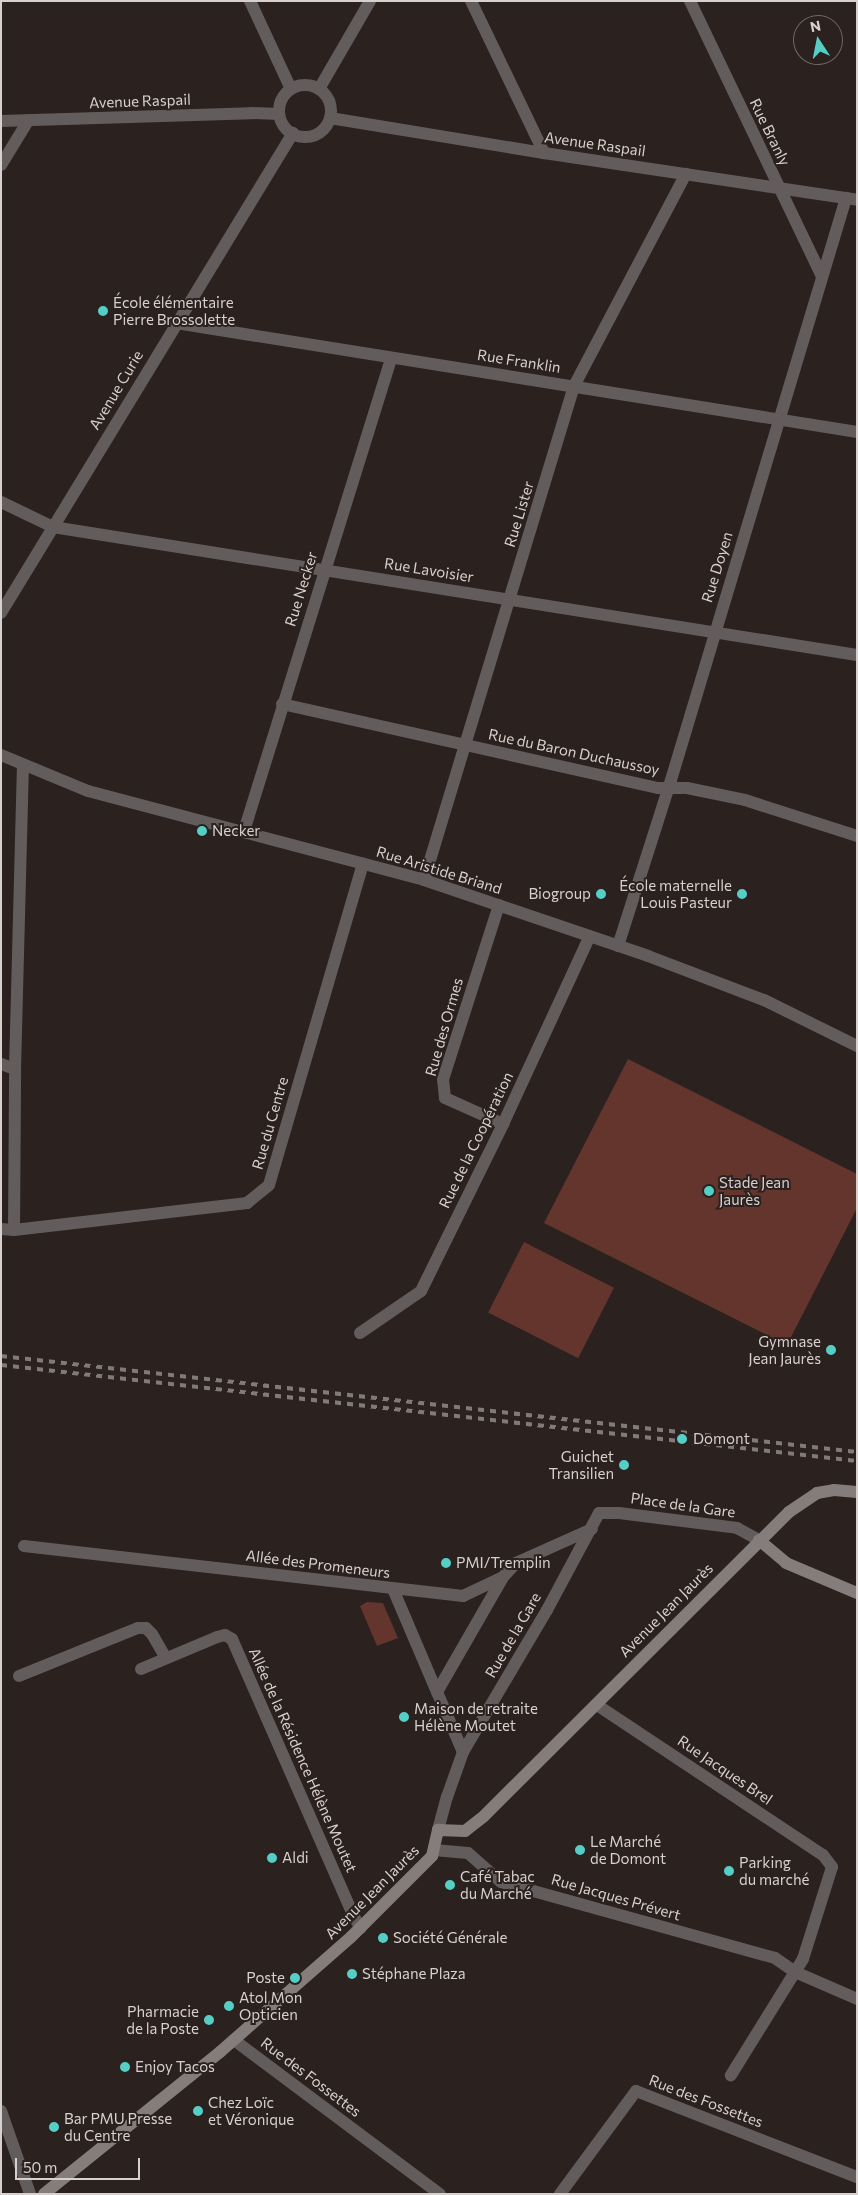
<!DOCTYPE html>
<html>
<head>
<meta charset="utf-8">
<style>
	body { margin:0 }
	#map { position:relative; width:858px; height:2195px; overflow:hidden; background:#2b211f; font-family:Commissioner,sans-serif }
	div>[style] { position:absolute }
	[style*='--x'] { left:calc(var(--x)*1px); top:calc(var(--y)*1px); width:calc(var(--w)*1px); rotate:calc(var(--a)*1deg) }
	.green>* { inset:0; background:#63352d; transform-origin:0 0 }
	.street>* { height:12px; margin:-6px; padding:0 6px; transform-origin:6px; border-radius:6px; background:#625d5c }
	.street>.ring { margin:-6px; padding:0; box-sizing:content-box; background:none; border:12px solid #625d5c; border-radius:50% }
	.secondary>* { height:12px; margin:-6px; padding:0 6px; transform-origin:6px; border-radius:6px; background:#857d7b }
	.rail>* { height:4px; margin-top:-2px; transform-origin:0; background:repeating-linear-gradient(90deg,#827a79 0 6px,transparent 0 12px) }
	.dots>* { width:14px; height:14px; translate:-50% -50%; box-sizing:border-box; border:2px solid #2b211f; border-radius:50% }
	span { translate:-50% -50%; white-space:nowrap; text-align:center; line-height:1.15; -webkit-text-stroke:4px #2b211f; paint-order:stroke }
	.street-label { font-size:15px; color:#d6d0cf }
	.poi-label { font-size:15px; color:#d6d0cf }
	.left { translate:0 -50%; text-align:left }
	.right { translate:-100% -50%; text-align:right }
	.frame { position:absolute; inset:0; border:2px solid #d6d0cf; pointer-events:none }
	.north { position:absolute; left:793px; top:15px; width:50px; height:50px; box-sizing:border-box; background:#2b211f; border:1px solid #6f6765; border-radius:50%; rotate:349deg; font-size:14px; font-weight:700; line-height:20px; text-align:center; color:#d6d0cf }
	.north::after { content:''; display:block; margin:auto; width:18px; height:22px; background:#55cec6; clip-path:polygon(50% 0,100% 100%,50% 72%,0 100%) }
	.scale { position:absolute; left:15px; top:2158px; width:125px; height:22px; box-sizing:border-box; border:2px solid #d6d0cf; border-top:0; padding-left:6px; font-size:15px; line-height:18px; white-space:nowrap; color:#d6d0cf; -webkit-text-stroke:4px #2b211f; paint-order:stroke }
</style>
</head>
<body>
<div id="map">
	<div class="green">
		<i style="clip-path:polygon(628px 1059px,857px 1174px,857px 1208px,787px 1345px,544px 1223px)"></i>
		<i style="left:524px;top:1242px;width:101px;height:79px;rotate:27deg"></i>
		<i style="clip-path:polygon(367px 1602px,383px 1603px,398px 1638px,377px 1646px,360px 1606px)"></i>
	</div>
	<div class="street">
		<i style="--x:250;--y:1;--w:97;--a:65"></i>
		<i style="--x:471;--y:1;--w:169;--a:64.3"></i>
		<i style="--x:690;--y:1;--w:305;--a:64.4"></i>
		<i class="ring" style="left:279px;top:85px;width:40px;height:40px"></i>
		<i style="--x:319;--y:89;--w:102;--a:-59.9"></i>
		<i style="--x:330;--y:118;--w:217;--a:9.3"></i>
		<i style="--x:544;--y:153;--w:317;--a:8.5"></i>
		<i style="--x:1;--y:121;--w:250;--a:-1.8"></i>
		<i style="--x:251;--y:113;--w:28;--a:2"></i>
		<i style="--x:1;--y:165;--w:52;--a:-58.5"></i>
		<i style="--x:176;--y:323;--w:690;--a:9.09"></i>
		<i style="--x:1;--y:502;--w:58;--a:25.7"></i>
		<i style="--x:53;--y:527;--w:814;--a:9.05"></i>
		<i style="--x:1;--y:613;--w:562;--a:-58.69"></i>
		<i style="--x:282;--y:704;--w:385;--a:12.6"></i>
		<i style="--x:658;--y:788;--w:29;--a:0"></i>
		<i style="--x:687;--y:788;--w:59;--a:11.7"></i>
		<i style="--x:745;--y:800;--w:118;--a:17.8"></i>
		<i style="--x:1;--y:755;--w:94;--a:22.5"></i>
		<i style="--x:88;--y:791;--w:348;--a:14.8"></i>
		<i style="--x:424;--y:880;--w:237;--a:18.7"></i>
		<i style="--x:648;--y:956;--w:124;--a:20.8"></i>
		<i style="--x:764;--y:1000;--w:104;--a:26.3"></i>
		<i style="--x:244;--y:831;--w:495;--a:-72.7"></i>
		<i style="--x:424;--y:880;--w:516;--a:-73.11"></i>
		<i style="--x:574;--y:386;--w:240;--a:-62.2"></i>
		<i style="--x:499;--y:905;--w:183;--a:107.8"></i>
		<i style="--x:443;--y:1079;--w:19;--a:84"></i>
		<i style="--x:445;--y:1098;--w:64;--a:24.1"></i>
		<i style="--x:618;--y:946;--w:174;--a:-72.3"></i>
		<i style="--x:671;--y:780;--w:608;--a:-73.26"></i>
		<i style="--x:1;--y:1064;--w:15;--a:20"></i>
		<i style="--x:1;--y:1229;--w:13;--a:4"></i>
		<i style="--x:14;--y:1230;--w:235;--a:-6.6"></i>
		<i style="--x:247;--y:1203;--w:28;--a:-39"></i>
		<i style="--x:269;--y:1185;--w:335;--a:-73.7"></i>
		<i style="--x:14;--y:1230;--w:161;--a:-89.6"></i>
		<i style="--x:15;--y:1069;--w:304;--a:-88.5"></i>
		<i style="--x:360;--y:1333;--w:74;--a:-34.5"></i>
		<i style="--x:421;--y:1291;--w:186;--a:-63.8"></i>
		<i style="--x:503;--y:1124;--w:207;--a:-65.2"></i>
		<i style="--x:24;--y:1546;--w:442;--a:6.5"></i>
		<i style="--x:463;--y:1596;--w:44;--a:-25.4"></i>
		<i style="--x:503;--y:1577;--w:19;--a:-47"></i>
		<i style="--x:516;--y:1563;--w:83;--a:-24.1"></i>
		<i style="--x:393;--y:1589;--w:112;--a:66.9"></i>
		<i style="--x:141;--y:1669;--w:82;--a:-22.8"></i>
		<i style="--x:217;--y:1637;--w:8;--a:-14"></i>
		<i style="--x:225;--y:1635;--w:8;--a:30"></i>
		<i style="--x:232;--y:1639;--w:304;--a:66.3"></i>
		<i style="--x:354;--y:1917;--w:13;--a:58"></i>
		<i style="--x:19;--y:1676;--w:128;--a:-22"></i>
		<i style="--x:138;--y:1628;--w:8;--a:0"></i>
		<i style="--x:146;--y:1628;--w:8;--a:45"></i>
		<i style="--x:152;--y:1634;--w:28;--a:60"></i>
		<i style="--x:597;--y:1705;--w:271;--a:33.6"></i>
		<i style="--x:823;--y:1855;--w:15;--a:53"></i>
		<i style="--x:832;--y:1867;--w:96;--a:107.5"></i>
		<i style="--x:803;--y:1959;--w:137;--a:121.8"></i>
		<i style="--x:463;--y:1752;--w:65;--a:-113.4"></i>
		<i style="--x:437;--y:1692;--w:133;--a:-60.1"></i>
		<i style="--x:438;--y:1830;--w:34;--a:-75"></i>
		<i style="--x:447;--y:1797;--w:48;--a:-70.4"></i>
		<i style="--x:463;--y:1752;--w:165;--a:-59.4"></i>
		<i style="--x:547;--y:1610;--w:110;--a:-61.8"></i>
		<i style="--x:599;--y:1513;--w:20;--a:0"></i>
		<i style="--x:619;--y:1513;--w:119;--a:7.2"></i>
		<i style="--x:737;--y:1528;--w:25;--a:29"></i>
		<i style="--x:434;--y:1850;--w:34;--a:5"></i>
		<i style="--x:468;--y:1853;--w:44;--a:41.3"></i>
		<i style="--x:501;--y:1882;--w:284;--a:15.5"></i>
		<i style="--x:775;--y:1958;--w:24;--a:35"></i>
		<i style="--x:795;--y:1972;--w:68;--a:23.5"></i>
		<i style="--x:234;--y:2040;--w:257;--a:36.8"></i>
		<i style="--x:1;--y:2111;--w:88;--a:70.7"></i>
		<i style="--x:560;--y:2194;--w:128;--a:-53.6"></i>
		<i style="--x:636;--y:2091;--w:237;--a:21.3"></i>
	</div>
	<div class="secondary">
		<i style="--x:759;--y:1540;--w:35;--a:40"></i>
		<i style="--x:786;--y:1563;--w:77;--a:22.9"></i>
		<i style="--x:44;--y:2194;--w:226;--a:-38.9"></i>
		<i style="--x:220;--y:2052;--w:174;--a:-41.3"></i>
		<i style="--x:351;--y:1937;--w:115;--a:-45"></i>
		<i style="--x:432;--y:1856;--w:27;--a:-77"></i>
		<i style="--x:438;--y:1830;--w:27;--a:2"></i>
		<i style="--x:465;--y:1831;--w:24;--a:-38"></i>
		<i style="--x:484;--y:1816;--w:431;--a:-44.9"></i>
		<i style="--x:789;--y:1512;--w:34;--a:-34"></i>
		<i style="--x:817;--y:1493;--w:17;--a:-10"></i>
		<i style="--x:834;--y:1490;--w:23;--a:5"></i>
	</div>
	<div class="rail">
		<i style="--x:1;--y:1356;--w:861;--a:6.4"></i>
		<i style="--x:1;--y:1365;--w:861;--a:6.4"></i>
	</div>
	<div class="dots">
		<i style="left:103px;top:311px;background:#55cec6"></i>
		<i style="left:202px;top:831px;background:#55cec6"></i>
		<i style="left:601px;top:894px;background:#55cec6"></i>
		<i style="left:742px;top:894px;background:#55cec6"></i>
		<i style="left:709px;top:1191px;background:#55cec6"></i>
		<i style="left:831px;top:1350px;background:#55cec6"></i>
		<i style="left:682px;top:1439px;background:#55cec6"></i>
		<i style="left:624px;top:1465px;background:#55cec6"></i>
		<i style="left:446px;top:1563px;background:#55cec6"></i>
		<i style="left:404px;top:1717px;background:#55cec6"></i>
		<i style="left:580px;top:1850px;background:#55cec6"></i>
		<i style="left:272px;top:1858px;background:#55cec6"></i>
		<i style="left:729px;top:1871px;background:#55cec6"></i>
		<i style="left:450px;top:1885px;background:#55cec6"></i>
		<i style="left:383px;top:1938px;background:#55cec6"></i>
		<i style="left:352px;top:1974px;background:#55cec6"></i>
		<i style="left:295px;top:1978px;background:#55cec6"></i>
		<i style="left:229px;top:2006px;background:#55cec6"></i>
		<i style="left:209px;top:2020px;background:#55cec6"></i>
		<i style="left:125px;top:2067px;background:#55cec6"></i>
		<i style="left:198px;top:2111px;background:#55cec6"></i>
		<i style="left:54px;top:2127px;background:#55cec6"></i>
	</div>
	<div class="street-label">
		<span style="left:140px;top:101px;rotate:-2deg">Avenue Raspail</span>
		<span style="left:770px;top:132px;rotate:64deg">Rue Branly</span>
		<span style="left:595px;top:144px;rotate:8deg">Avenue Raspail</span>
		<span style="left:519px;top:361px;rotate:9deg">Rue Franklin</span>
		<span style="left:116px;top:390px;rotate:-59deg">Avenue Curie</span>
		<span style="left:519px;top:514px;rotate:-73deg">Rue Lister</span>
		<span style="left:717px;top:567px;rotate:-73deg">Rue Doyen</span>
		<span style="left:429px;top:570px;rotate:9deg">Rue Lavoisier</span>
		<span style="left:301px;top:589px;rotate:-73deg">Rue Necker</span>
		<span style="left:574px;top:752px;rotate:12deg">Rue du Baron Duchaussoy</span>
		<span style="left:439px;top:870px;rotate:17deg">Rue Aristide Briand</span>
		<span style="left:444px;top:1027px;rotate:-74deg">Rue des Ormes</span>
		<span style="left:270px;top:1123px;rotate:-74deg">Rue du Centre</span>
		<span style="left:476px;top:1140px;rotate:-64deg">Rue de la Coopération</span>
		<span style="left:683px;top:1505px;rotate:8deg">Place de la Gare</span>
		<span style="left:318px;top:1564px;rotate:7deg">Allée des Promeneurs</span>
		<span style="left:666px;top:1610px;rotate:-45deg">Avenue Jean Jaurès</span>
		<span style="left:513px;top:1635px;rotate:-60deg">Rue de la Gare</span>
		<span style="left:303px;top:1760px;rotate:66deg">Allée de la Résidence Hélène Moutet</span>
		<span style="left:725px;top:1770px;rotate:34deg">Rue Jacques Brel</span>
		<span style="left:372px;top:1892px;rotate:-45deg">Avenue Jean Jaurès</span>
		<span style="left:616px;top:1897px;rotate:16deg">Rue Jacques Prévert</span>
		<span style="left:311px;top:2077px;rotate:37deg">Rue des Fossettes</span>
		<span style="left:706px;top:2101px;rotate:21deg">Rue des Fossettes</span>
	</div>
	<div class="poi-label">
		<span class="left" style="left:113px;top:311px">École élémentaire<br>Pierre Brossolette</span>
		<span class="left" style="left:212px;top:831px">Necker</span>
		<span class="right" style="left:732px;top:894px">École maternelle<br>Louis Pasteur</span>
		<span class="right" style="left:591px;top:894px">Biogroup</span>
		<span class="left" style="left:719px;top:1191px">Stade Jean<br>Jaurès</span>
		<span class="right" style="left:821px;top:1350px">Gymnase<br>Jean Jaurès</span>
		<span class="left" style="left:693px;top:1439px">Domont</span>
		<span class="right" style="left:614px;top:1465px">Guichet<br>Transilien</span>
		<span class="left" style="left:456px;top:1563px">PMI/Tremplin</span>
		<span class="left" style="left:414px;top:1717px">Maison de retraite<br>Hélène Moutet</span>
		<span class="left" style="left:590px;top:1850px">Le Marché<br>de Domont</span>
		<span class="left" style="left:282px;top:1858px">Aldi</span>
		<span class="left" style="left:739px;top:1871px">Parking<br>du marché</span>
		<span class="left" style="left:460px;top:1885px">Café Tabac<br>du Marché</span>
		<span class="left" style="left:393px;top:1938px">Société Générale</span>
		<span class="left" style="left:362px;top:1974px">Stéphane Plaza</span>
		<span class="right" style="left:285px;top:1978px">Poste</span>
		<span class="left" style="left:239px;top:2006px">Atol Mon<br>Opticien</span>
		<span class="right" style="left:199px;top:2020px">Pharmacie<br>de la Poste</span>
		<span class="left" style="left:135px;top:2067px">Enjoy Tacos</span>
		<span class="left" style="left:208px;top:2111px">Chez Loïc<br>et Véronique</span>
		<span class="left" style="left:64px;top:2127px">Bar PMU Presse<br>du Centre</span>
	</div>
	<div class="frame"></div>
	<div class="north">N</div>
	<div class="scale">50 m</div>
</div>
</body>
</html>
